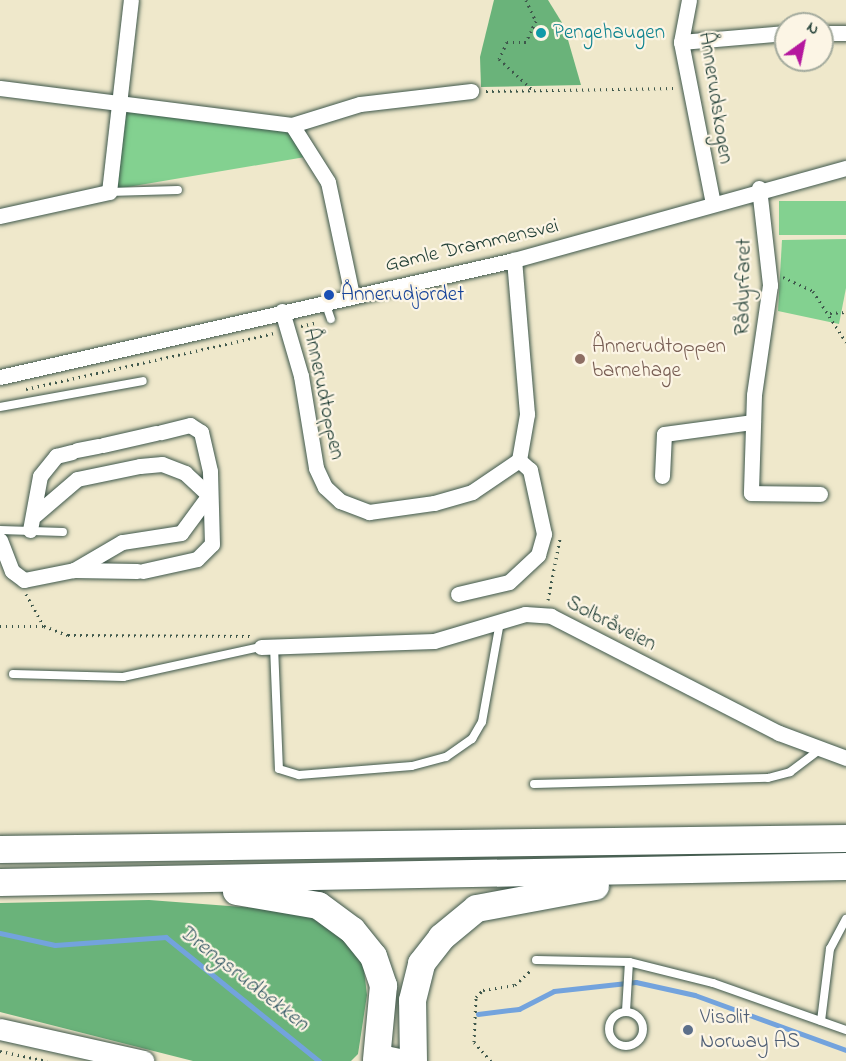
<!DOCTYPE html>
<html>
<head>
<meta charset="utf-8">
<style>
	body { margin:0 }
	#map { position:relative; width:846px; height:1061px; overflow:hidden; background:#efe8cb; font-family:"Indie Flower",sans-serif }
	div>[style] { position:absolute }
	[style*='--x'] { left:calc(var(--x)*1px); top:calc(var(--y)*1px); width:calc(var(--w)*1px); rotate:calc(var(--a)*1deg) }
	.green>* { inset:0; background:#83d190; transform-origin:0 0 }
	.forest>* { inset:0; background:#6ab37a }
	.stream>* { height:4.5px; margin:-2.25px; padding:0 2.25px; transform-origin:2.25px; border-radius:2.25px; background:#73a3dd }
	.path>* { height:3px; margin-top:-1.5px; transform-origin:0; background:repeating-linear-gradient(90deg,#3e574b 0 1.5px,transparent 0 6px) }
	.roads { filter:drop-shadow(0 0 2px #3e574b) drop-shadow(0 0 2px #3e574b) }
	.service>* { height:8px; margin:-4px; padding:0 4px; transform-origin:4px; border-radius:4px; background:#fff }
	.service>.ring { margin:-4px; padding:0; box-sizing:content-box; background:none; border:8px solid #fff; border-radius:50% }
	.minor>* { height:15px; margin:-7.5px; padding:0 7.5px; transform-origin:7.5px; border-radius:7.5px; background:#fff }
	.secondary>* { height:21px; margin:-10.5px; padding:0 10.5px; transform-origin:10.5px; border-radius:10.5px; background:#fff }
	.motorway>* { height:27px; margin:-13.5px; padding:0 13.5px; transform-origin:13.5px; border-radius:13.5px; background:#fff }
	.dots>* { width:16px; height:16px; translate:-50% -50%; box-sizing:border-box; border:3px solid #fcf5e5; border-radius:50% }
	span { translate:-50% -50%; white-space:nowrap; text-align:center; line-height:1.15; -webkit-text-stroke:4.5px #fcf5e5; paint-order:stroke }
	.culture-label { font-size:21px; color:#0d838f }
	.left { translate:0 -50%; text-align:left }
	.street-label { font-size:21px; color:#1f3d34 }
	.transit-label { font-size:21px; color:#164399 }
	.education-label { font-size:21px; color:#785e54 }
	.service-label { font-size:21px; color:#4e5e75 }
	.water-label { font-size:22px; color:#385c67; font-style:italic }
	.north { position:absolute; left:774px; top:12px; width:60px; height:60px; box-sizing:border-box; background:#fcf5e5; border:2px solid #a4ab9e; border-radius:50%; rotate:33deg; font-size:16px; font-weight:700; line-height:24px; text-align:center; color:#1f3d34 }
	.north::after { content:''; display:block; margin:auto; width:21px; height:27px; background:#b5179e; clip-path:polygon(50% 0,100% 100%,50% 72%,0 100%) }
</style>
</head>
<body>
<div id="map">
	<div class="green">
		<i style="clip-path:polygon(123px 100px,292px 119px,311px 156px,116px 189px)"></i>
		<i style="left:779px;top:201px;width:67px;height:34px"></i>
		<i style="clip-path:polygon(846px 239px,846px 288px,839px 324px,778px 311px,782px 240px)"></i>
	</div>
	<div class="forest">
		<i style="clip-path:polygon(494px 0,548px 0,564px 26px,581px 85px,481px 87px,480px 57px)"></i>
		<i style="clip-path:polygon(149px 900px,271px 909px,312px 918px,345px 940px,363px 962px,367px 995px,358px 1054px,351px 1061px,193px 1061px,0 1012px,0 903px)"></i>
	</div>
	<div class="stream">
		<i style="--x:0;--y:933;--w:56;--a:12.3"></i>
		<i style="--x:55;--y:945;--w:111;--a:-4.1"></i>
		<i style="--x:166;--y:937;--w:197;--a:39"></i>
		<i style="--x:478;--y:1014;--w:41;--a:-7"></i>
		<i style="--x:519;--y:1009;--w:39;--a:-27"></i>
		<i style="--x:554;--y:991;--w:82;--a:-6.3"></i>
		<i style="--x:636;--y:982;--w:60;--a:12.4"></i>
		<i style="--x:695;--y:995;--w:161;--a:20"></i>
	</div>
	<div class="path">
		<i style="--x:526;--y:0;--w:23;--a:65"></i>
		<i style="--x:536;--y:21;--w:11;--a:117"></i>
		<i style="--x:531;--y:31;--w:12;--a:114"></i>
		<i style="--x:526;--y:42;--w:19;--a:180"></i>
		<i style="--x:507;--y:42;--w:19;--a:115"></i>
		<i style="--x:499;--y:59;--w:46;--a:42.4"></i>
		<i style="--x:486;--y:91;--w:188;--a:-0.9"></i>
		<i style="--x:783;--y:277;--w:33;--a:25"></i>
		<i style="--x:813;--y:291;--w:61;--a:57.1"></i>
		<i style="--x:830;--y:313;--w:16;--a:-4"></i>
		<i style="--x:301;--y:326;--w:14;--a:-12"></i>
		<i style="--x:26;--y:389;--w:254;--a:-12.7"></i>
		<i style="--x:26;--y:594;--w:37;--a:61"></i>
		<i style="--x:548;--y:600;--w:63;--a:-79"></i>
		<i style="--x:0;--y:626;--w:44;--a:0"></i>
		<i style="--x:44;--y:626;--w:26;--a:21"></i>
		<i style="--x:68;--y:635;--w:183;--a:0.3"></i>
		<i style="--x:0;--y:1051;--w:48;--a:12"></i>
		<i style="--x:491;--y:1061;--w:25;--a:-132"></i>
		<i style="--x:474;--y:1042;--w:45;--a:-87.5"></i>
		<i style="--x:476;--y:997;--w:10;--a:-45"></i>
		<i style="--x:483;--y:990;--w:32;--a:-9"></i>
		<i style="--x:515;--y:985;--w:22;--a:-43"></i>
	</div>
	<div class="roads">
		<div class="service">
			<i style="--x:109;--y:192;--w:69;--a:-1.7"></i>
			<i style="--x:325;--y:302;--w:18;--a:71"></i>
			<i style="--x:0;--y:407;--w:145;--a:-10.3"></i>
			<i style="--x:0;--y:530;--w:63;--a:1.8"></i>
			<i style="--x:274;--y:646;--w:123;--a:87.7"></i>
			<i style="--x:279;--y:769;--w:21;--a:17"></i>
			<i style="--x:299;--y:775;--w:113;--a:-4.6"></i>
			<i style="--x:412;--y:766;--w:35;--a:-15"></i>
			<i style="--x:446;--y:757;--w:32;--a:-35"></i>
			<i style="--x:472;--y:739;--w:20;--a:-60"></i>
			<i style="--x:482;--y:722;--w:102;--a:-79.8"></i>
			<i style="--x:13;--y:674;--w:110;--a:1.6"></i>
			<i style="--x:123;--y:677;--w:141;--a:-12.3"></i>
			<i style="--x:534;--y:784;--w:234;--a:-1.5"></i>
			<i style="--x:768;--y:778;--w:23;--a:-15"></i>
			<i style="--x:790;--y:772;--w:36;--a:-37"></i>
			<i style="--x:536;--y:960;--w:93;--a:1.2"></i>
			<i style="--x:629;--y:962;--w:87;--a:14"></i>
			<i style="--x:713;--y:983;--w:141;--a:19.5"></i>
			<i style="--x:626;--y:1011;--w:49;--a:-86.5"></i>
			<i class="ring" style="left:609px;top:1012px;width:26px;height:26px"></i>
			<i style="--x:821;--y:1021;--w:73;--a:-82.9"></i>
			<i style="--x:830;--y:949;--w:34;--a:-62"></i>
		</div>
		<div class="minor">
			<i style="--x:689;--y:0;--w:43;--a:100.8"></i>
			<i style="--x:681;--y:42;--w:165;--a:78.8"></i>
			<i style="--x:822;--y:33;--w:24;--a:0"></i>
			<i style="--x:681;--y:42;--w:105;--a:-4.9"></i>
			<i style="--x:0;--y:88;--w:294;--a:7.2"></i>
			<i style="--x:292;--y:125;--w:71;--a:-17.2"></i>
			<i style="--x:360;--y:104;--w:112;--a:-6.7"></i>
			<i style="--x:292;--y:125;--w:67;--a:57.7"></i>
			<i style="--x:328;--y:182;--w:116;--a:78"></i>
			<i style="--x:759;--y:188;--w:98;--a:83.5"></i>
			<i style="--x:770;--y:285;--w:111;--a:98.3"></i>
			<i style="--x:754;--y:395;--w:98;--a:91.8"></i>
			<i style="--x:751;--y:493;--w:69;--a:0.8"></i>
			<i style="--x:0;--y:216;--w:112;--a:-12.4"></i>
			<i style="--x:109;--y:192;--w:193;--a:-83.5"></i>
			<i style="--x:282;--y:311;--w:68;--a:73.7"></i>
			<i style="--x:301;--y:376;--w:93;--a:80.7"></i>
			<i style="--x:316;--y:468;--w:21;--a:65"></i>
			<i style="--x:325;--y:487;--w:21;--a:43"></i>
			<i style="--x:340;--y:501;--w:31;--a:21"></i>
			<i style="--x:369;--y:512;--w:66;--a:-7.9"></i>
			<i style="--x:434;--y:503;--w:40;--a:-16"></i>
			<i style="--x:472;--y:492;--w:57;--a:-34.2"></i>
			<i style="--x:0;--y:377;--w:527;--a:-12.82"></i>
			<i style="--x:514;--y:260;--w:345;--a:-15.5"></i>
			<i style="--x:103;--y:445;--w:54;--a:-12.8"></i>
			<i style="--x:77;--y:450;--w:21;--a:-11"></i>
			<i style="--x:662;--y:476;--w:42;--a:-87.3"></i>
			<i style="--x:664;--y:434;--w:90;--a:-7.7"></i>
			<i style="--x:35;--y:515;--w:55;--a:-40.6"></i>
			<i style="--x:77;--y:479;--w:64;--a:-11.7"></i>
			<i style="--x:140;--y:466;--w:22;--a:-5"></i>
			<i style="--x:162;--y:464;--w:25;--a:21"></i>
			<i style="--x:185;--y:473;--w:33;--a:43"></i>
			<i style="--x:209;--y:495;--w:47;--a:126.4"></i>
			<i style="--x:181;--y:533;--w:60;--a:171.3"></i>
			<i style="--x:122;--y:542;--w:56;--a:149.7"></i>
			<i style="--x:30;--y:530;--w:55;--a:-79.5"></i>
			<i style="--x:40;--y:476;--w:26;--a:-51"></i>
			<i style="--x:56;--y:456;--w:16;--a:-14"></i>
			<i style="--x:0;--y:540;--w:33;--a:69"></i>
			<i style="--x:12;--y:571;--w:15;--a:37"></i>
			<i style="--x:24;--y:580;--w:51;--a:-11.3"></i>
			<i style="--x:74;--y:570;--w:63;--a:0.9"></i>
			<i style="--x:143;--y:571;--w:55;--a:-12.5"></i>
			<i style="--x:197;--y:559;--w:21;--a:-45"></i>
			<i style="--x:212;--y:544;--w:73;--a:-91.6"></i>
			<i style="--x:210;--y:471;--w:40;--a:-103"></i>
			<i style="--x:201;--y:432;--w:13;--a:-148"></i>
			<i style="--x:190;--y:425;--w:30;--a:166"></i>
			<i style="--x:458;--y:594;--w:52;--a:-13.2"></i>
			<i style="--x:509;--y:582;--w:40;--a:-43"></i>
			<i style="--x:538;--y:555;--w:22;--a:-74"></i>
			<i style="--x:544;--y:534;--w:66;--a:-102.3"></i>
			<i style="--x:530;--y:470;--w:15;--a:-138"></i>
			<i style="--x:519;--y:460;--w:47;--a:-80.1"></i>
			<i style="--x:527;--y:414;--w:155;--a:-94.8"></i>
			<i style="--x:261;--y:647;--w:173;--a:-2"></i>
			<i style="--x:434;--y:641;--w:95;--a:-16.5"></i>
			<i style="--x:525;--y:614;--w:26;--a:4"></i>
			<i style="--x:551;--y:616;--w:256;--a:27.2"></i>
			<i style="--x:779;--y:733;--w:72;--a:20.5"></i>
		</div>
		<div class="secondary">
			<i style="--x:0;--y:1029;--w:147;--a:12.6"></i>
			<i style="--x:373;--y:1061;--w:13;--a:-23"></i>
			<i style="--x:385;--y:1056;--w:24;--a:12"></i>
		</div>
		<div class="motorway">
			<i style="--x:0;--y:849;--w:846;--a:-0.74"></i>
			<i style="--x:0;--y:882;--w:846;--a:-1.08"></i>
			<i style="--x:236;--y:891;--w:83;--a:9.7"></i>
			<i style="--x:318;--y:905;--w:42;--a:36.3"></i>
			<i style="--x:352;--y:930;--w:33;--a:51"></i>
			<i style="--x:373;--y:956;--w:31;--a:71"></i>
			<i style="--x:383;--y:985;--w:74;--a:95.4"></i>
			<i style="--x:413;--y:1061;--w:61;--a:-90.9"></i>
			<i style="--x:412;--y:1000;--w:38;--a:-76"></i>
			<i style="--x:421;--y:963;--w:33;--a:-52"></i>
			<i style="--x:441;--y:937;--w:45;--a:-39.6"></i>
			<i style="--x:476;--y:908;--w:121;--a:-10.5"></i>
		</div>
	</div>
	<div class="dots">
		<i style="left:541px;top:33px;background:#0f9aa8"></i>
		<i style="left:329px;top:295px;background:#1a4fb4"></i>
		<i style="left:580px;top:359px;background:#8d6e63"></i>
		<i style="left:688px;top:1030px;background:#5c6f8a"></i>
	</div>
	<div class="culture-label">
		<span class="left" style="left:553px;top:33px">Pengehaugen</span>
	</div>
	<div class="street-label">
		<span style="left:715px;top:98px;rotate:81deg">Ånnerudskogen</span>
		<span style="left:472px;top:246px;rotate:-13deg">Gamle Drammensvei</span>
		<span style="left:744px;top:287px;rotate:-89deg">Rådyrfaret</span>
		<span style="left:323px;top:394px;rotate:78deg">Ånnerudtoppen</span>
		<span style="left:611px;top:624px;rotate:27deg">Solbråveien</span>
	</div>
	<div class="transit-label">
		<span class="left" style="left:341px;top:295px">Ånnerudjordet</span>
	</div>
	<div class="education-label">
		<span class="left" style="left:592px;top:359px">Ånnerudtoppen<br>barnehage</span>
	</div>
	<div class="service-label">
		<span class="left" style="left:700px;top:1030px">Visolit<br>Norway AS</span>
	</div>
	<div class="water-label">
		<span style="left:243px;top:979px;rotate:38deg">Drengsrudbekken</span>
	</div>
	<div class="north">N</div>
</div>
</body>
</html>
